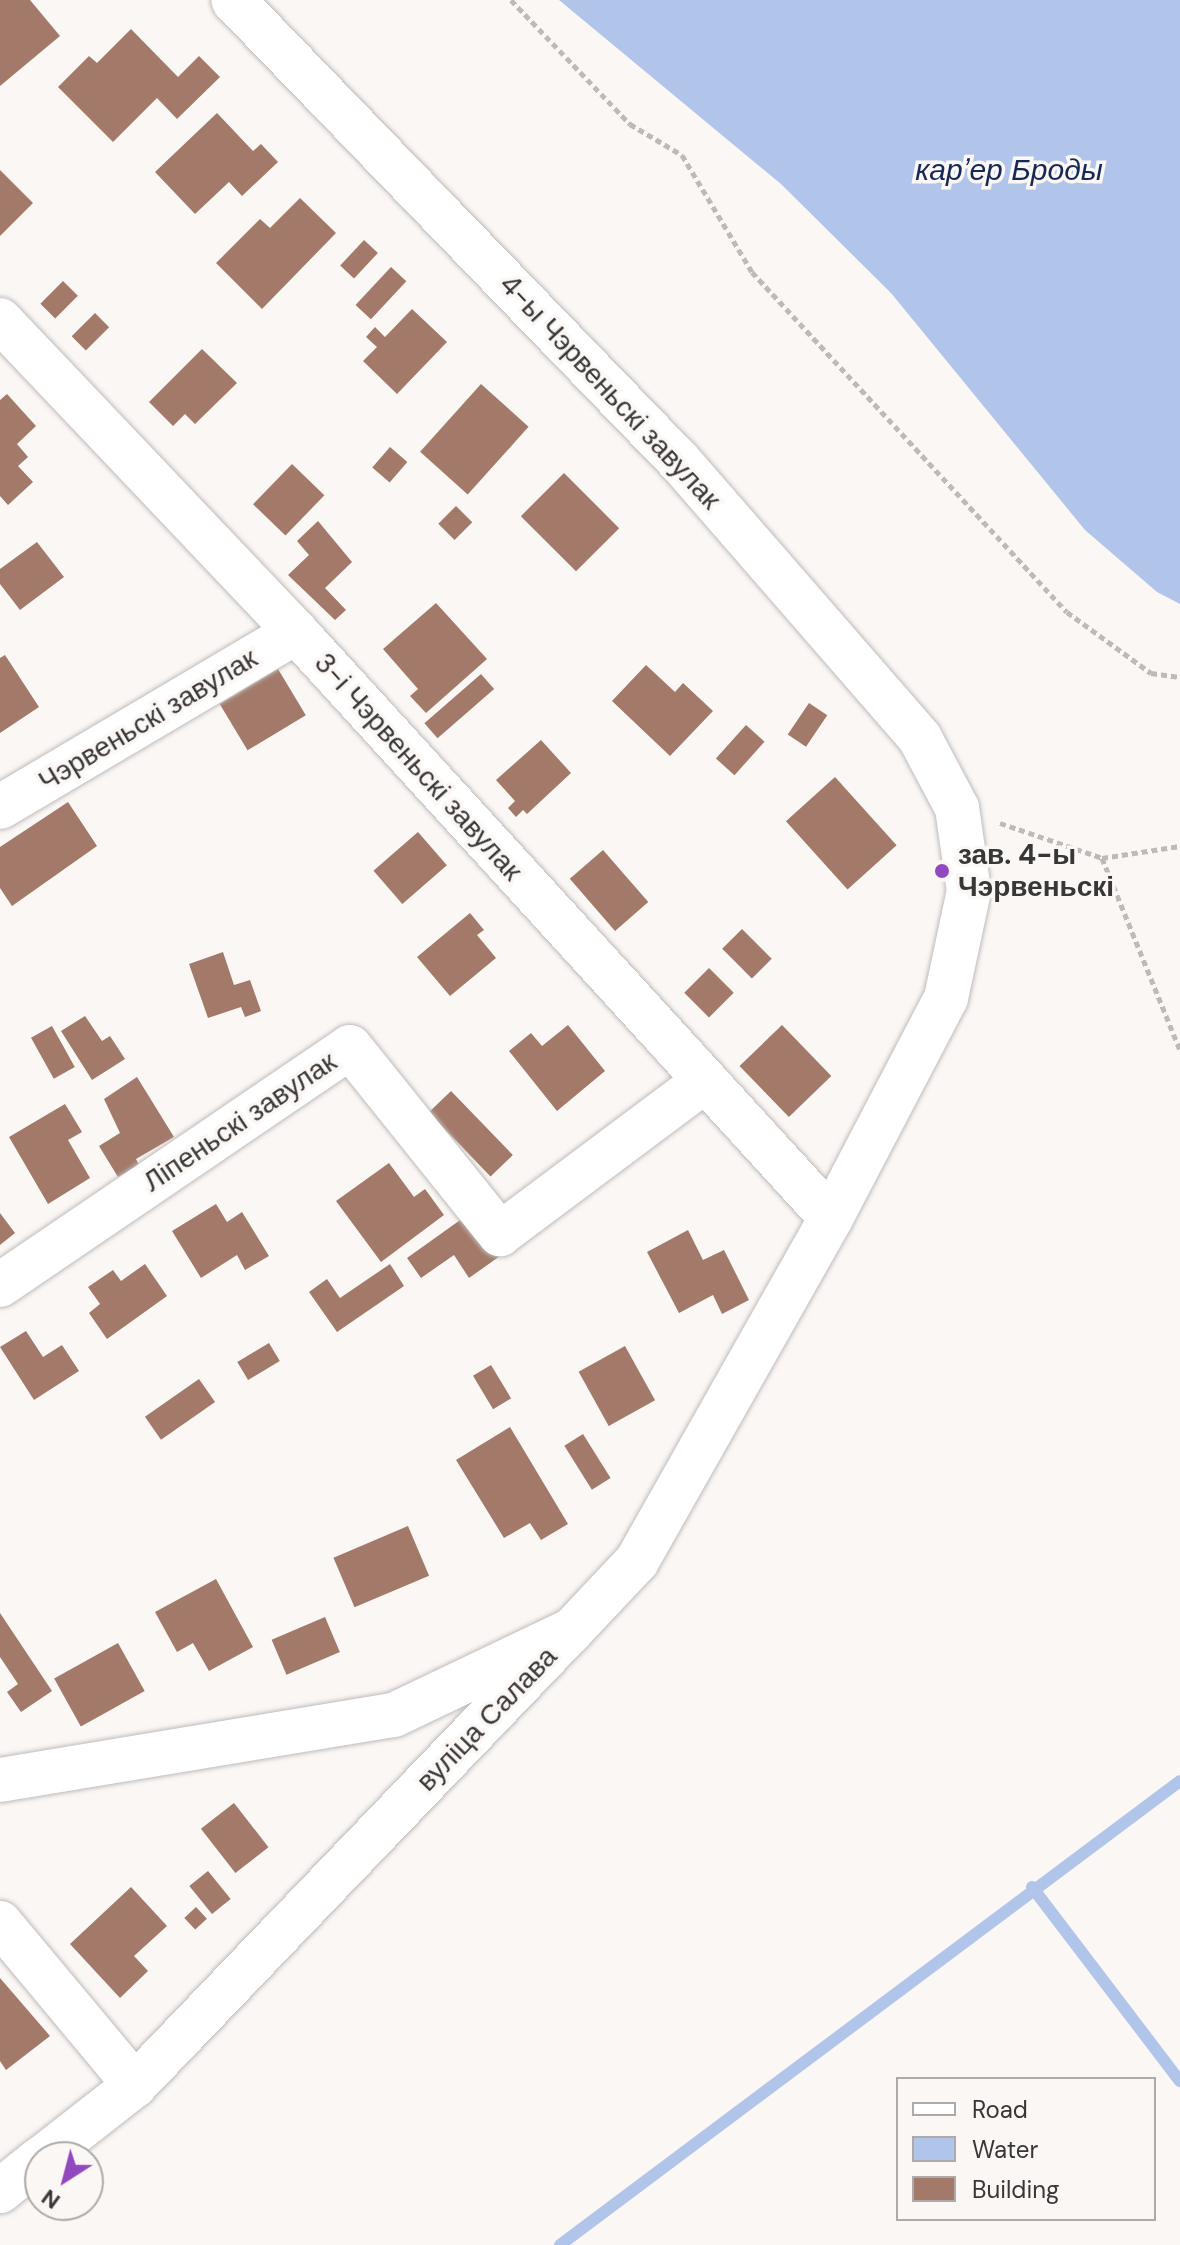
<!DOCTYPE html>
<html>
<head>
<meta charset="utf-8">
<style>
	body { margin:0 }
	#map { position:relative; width:1180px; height:2245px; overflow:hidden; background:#fbf7f5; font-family:"DM Sans",sans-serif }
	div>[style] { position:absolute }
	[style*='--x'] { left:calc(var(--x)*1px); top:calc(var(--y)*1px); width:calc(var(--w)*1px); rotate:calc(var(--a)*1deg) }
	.water>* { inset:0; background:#b1c4ea }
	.stream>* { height:12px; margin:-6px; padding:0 6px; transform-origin:6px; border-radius:6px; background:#b1c4ea }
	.building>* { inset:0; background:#a37969; transform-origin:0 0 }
	.path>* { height:5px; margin-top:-2.5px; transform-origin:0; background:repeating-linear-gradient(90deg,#bdbab8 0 6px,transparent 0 10px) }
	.roads { filter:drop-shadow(0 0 2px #c0bbba) drop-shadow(0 0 2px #c0bbba) }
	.street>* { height:44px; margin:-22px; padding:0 22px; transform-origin:22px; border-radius:22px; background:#fff }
	.secondary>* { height:44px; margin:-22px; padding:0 22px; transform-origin:22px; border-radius:22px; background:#fff }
	.dots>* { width:22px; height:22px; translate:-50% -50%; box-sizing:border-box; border:4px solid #fbf7f5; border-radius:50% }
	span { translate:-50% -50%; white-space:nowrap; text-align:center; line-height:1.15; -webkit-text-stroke:7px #fbf7f5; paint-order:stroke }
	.street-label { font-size:28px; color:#383636 }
	.poi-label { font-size:28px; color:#383636; font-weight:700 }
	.left { translate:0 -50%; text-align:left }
	.water-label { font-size:30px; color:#152857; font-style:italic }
	.legend { position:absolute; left:896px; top:2077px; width:260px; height:144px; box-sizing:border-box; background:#fbf7f5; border:2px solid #adaaa9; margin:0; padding:10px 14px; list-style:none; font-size:24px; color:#383636 }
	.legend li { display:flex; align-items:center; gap:16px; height:40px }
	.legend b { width:40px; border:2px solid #adaaa9 }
	.north { position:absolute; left:24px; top:2141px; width:80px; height:80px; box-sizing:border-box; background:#fbf7f5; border:2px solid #adaaa9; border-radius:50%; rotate:216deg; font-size:22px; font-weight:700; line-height:32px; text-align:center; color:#383636 }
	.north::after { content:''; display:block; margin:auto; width:28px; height:36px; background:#914abd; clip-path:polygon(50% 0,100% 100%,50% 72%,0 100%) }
</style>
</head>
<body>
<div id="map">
	<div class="water">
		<i style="clip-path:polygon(559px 0,1180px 0,1180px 604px,1157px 592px,1085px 530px,891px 293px,781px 184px)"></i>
	</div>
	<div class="stream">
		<i style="--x:1032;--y:1887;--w:244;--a:52.7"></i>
		<i style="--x:560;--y:2245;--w:774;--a:-36.81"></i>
	</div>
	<div class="building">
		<i style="clip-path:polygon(0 0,30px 0,60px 36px,0 86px)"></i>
		<i style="clip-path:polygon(131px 29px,178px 77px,199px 56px,220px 77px,177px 119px,157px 98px,113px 142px,58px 87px,89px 56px,97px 63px)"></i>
		<i style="clip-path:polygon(217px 113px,253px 151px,261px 144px,278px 162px,242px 196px,229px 182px,195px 214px,155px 172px)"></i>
		<i style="clip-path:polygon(0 170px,33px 203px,0 236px)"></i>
		<i style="clip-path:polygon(300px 198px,336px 233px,262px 309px,216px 263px,260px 219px,270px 228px)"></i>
		<i style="left:364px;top:240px;width:19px;height:35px;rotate:43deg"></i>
		<i style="left:391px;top:267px;width:21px;height:52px;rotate:43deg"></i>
		<i style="left:63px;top:281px;width:21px;height:32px;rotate:45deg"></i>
		<i style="clip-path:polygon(412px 309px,447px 342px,397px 394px,363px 361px,377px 347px,366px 337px,375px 327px,385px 337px)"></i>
		<i style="left:95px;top:313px;width:20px;height:33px;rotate:45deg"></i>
		<i style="clip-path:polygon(202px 349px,237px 383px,195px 424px,185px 414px,173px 426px,149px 402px)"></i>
		<i style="left:481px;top:384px;width:64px;height:91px;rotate:42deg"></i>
		<i style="clip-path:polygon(7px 394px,36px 426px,17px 444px,28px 457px,18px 466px,33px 482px,8px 505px,0 496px,0 400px)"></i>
		<i style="left:390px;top:447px;width:23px;height:27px;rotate:41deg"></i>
		<i style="left:292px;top:464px;width:45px;height:56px;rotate:44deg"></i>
		<i style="left:564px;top:473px;width:78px;height:61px;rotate:45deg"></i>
		<i style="left:456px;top:506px;width:23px;height:25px;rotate:45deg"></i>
		<i style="clip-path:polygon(318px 521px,352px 562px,325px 588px,346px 610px,335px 620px,288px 575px,309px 555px,297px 541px)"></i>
		<i style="clip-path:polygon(37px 542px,64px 577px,20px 610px,0 584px,0 569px)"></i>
		<i style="clip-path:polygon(436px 603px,487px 659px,426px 713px,410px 696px,418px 689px,383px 649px)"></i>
		<i style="clip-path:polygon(5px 655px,39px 707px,0 733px,0 658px)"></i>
		<i style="clip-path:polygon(646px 665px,675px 692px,683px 683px,713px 711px,670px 756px,612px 701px)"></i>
		<i style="left:278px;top:669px;width:54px;height:68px;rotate:59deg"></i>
		<i style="left:481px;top:674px;width:20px;height:75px;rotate:49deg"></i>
		<i style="left:809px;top:703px;width:22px;height:38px;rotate:34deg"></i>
		<i style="left:746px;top:725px;width:25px;height:45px;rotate:42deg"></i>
		<i style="clip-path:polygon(541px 740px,571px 773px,527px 814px,523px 810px,516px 817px,508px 808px,515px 801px,496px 780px)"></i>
		<i style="left:835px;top:777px;width:92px;height:66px;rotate:48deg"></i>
		<i style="clip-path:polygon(68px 802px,97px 846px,12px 906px,0 888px,0 847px)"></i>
		<i style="left:418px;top:832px;width:44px;height:59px;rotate:49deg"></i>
		<i style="left:603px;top:850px;width:69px;height:44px;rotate:49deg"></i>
		<i style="clip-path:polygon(470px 913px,484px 930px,477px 935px,496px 958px,450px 996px,417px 957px)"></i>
		<i style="left:742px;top:929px;width:42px;height:28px;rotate:45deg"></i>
		<i style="clip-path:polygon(223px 952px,234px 985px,250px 980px,261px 1011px,245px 1017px,241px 1007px,208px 1018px,189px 964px)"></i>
		<i style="left:709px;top:968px;width:35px;height:35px;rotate:45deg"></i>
		<i style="clip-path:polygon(85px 1016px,102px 1041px,110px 1036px,125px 1059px,92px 1080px,61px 1031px)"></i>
		<i style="clip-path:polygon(568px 1025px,605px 1071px,557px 1111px,509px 1051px,531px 1033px,542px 1046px)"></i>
		<i style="left:782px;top:1025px;width:71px;height:59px;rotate:46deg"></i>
		<i style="left:52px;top:1026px;width:47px;height:24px;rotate:61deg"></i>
		<i style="clip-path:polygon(137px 1077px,174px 1137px,136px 1159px,139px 1165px,118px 1177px,99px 1146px,120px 1133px,104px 1099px)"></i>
		<i style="left:451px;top:1091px;width:89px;height:31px;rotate:46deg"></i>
		<i style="clip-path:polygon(65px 1104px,82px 1132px,68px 1140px,90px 1178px,48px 1204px,9px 1137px)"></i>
		<i style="clip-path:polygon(389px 1163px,414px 1197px,425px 1189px,444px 1215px,381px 1262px,336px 1201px)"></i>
		<i style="clip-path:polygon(216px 1204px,227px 1222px,242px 1212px,269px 1256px,245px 1270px,237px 1255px,201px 1278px,172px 1231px)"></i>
		<i style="clip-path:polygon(0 1213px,15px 1233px,0 1245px)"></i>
		<i style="clip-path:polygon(470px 1213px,500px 1256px,469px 1278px,454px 1255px,421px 1278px,407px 1258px)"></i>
		<i style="clip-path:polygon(688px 1230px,703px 1260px,724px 1250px,749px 1300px,722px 1314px,713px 1295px,679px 1313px,647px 1252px)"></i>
		<i style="clip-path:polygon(145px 1264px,167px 1296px,107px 1339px,89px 1313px,100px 1304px,88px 1287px,113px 1270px,121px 1281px)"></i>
		<i style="clip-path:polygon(390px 1264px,404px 1286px,337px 1332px,309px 1292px,327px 1279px,340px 1298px)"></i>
		<i style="clip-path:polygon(26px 1331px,43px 1357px,62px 1345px,79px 1371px,34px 1400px,0 1347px)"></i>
		<i style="left:269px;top:1343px;width:21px;height:37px;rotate:59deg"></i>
		<i style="left:625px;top:1346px;width:62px;height:53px;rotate:61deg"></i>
		<i style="left:491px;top:1365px;width:39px;height:21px;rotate:59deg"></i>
		<i style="left:199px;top:1379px;width:28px;height:66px;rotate:55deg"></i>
		<i style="clip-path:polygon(510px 1427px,568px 1524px,541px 1540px,530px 1523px,504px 1538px,456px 1460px)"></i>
		<i style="left:583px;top:1434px;width:52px;height:22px;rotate:58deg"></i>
		<i style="left:408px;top:1526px;width:54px;height:81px;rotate:67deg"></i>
		<i style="clip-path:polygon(216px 1579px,253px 1647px,209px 1671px,193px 1643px,177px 1652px,155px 1612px)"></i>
		<i style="clip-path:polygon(0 1613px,52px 1691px,21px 1712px,7px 1692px,18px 1684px,0 1657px)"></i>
		<i style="left:325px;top:1617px;width:38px;height:58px;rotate:67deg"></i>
		<i style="left:118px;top:1643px;width:55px;height:73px;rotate:61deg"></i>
		<i style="left:234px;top:1803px;width:56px;height:42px;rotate:52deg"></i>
		<i style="left:208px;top:1871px;width:36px;height:24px;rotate:51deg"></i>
		<i style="clip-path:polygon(131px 1887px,167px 1926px,134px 1956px,148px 1971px,120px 1998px,70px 1944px)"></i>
		<i style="left:196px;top:1907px;width:16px;height:16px;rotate:47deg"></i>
		<i style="clip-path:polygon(0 1978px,50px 2036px,6px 2070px,0 2061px)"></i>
	</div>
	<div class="path">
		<i style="--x:511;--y:0;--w:172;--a:46.2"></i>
		<i style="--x:630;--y:124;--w:61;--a:30.8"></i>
		<i style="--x:682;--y:155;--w:136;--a:59.1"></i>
		<i style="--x:752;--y:272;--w:463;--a:47.2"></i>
		<i style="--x:1067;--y:612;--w:104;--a:36"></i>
		<i style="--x:1151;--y:673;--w:29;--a:8"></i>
		<i style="--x:1000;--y:823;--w:108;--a:18.9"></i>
		<i style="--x:1102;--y:858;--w:79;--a:-8.7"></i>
		<i style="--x:1102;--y:858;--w:207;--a:67.9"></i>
	</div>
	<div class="roads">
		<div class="street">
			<i style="--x:0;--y:320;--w:430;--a:46.5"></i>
			<i style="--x:296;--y:632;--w:793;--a:47.6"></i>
			<i style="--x:0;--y:807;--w:344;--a:-30.6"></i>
			<i style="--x:0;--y:1285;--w:423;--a:-34.2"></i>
			<i style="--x:350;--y:1047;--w:240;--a:51.3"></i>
			<i style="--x:500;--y:1234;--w:254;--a:-36.8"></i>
			<i style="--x:0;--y:1923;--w:211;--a:50.2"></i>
			<i style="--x:43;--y:2157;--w:117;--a:-38"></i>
			<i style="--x:135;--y:2085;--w:629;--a:-46.16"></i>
			<i style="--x:0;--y:2191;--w:51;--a:-38.7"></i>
		</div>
		<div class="secondary">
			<i style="--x:0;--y:1780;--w:399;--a:-9.4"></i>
			<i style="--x:394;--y:1715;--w:197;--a:-25.5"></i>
			<i style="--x:572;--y:1630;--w:95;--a:-46.7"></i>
			<i style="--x:637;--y:1561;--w:394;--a:-60.5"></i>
			<i style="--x:831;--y:1218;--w:248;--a:-62.4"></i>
			<i style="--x:946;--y:998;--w:109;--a:-77.9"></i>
			<i style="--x:969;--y:891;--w:84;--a:-98.2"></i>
			<i style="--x:957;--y:808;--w:79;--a:-117.9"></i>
			<i style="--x:920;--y:738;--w:367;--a:-131"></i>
			<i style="--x:679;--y:461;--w:641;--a:-134.05"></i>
		</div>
	</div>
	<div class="dots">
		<i style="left:942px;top:871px;background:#914abd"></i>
	</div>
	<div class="street-label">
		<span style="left:610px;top:392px;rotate:47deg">4-ы Чэрвеньскі завулак</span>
		<span style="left:148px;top:720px;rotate:-31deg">Чэрвеньскі завулак</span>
		<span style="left:418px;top:767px;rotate:48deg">3-і Чэрвеньскі завулак</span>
		<span style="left:240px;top:1122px;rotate:-34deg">Ліпеньскі завулак</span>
		<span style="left:487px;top:1719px;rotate:-46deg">вуліца Салава</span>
	</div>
	<div class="poi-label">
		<span class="left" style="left:958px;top:871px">зав. 4-ы<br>Чэрвеньскі</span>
	</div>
	<div class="water-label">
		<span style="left:1009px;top:170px">карʼер Броды</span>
	</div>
	<ul class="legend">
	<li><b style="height:10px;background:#fff"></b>Road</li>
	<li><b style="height:22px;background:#b1c4ea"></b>Water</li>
	<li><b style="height:22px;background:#a37969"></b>Building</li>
	</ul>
	<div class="north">N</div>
</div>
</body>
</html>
